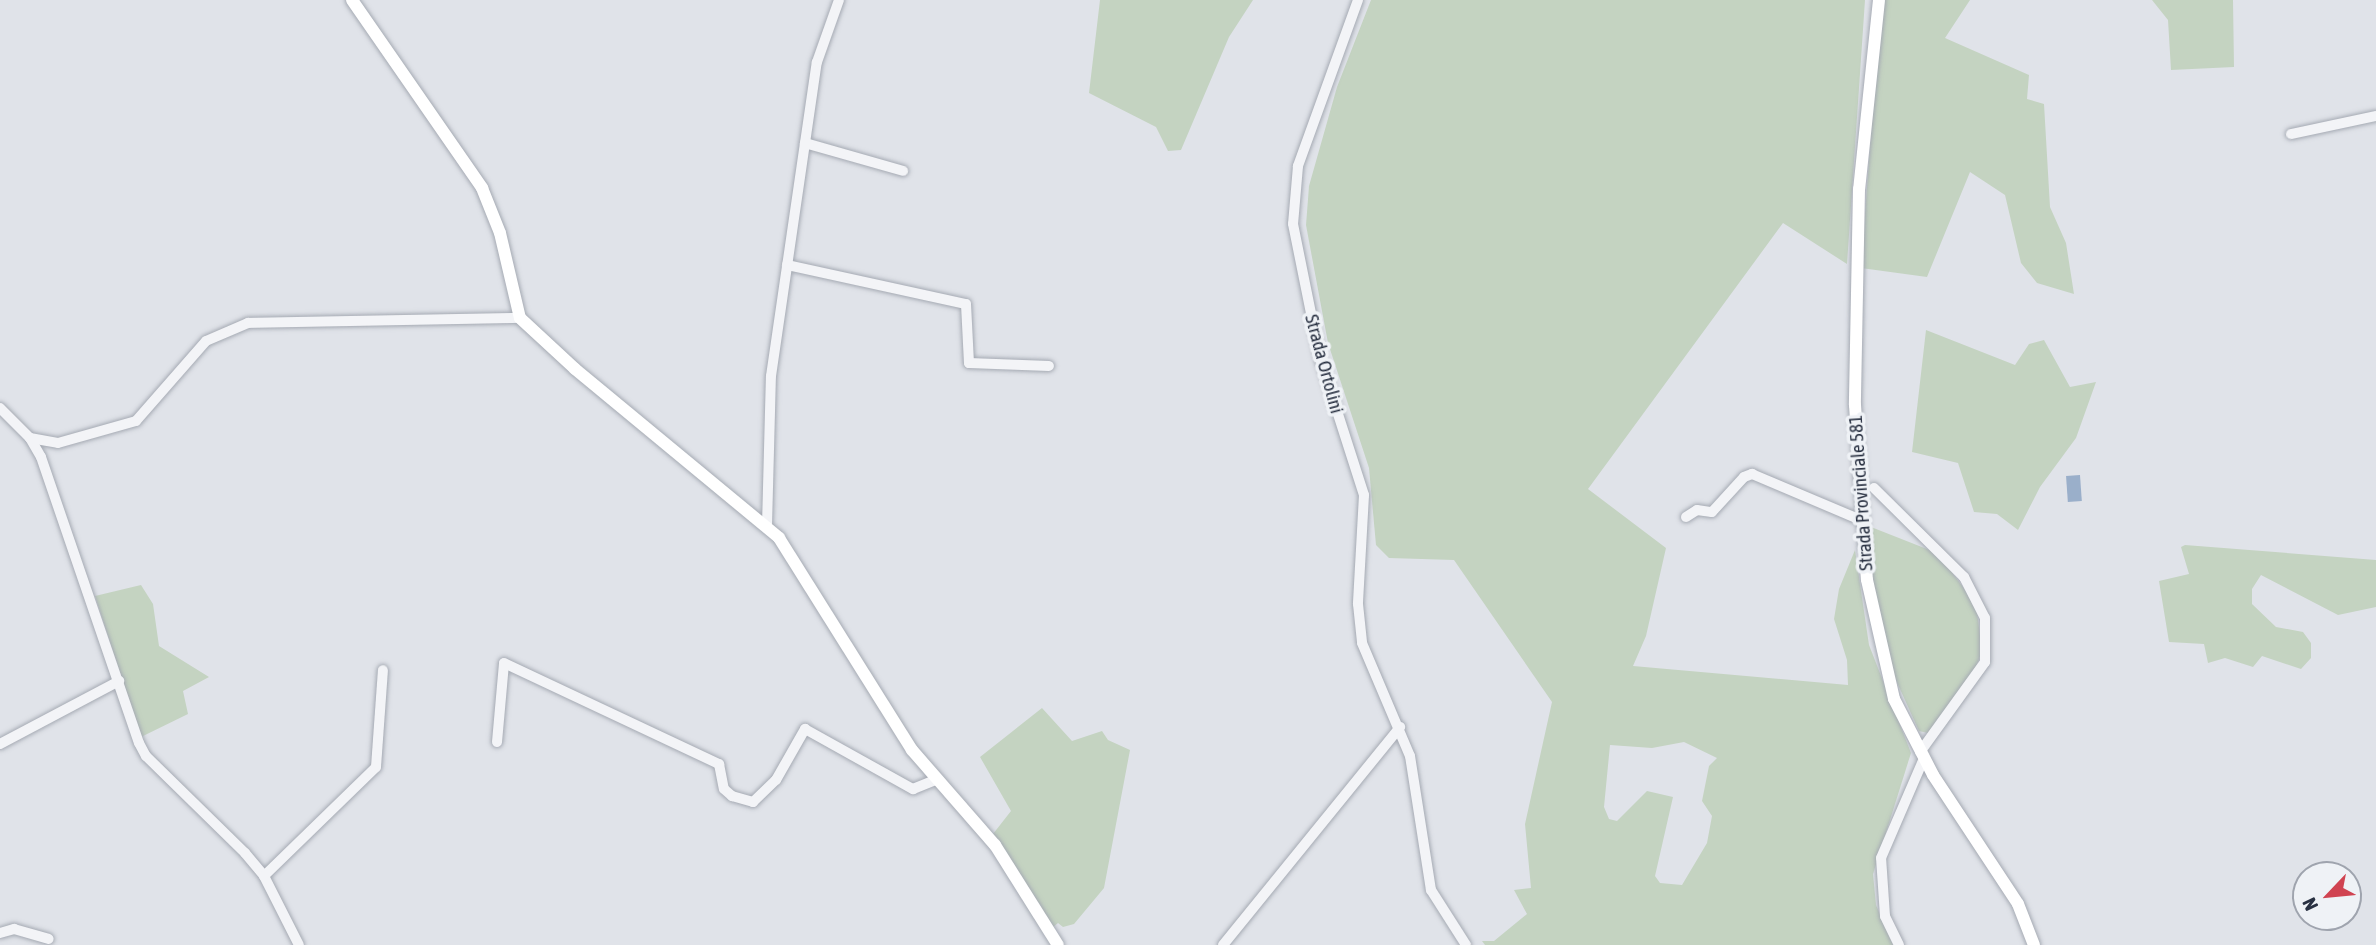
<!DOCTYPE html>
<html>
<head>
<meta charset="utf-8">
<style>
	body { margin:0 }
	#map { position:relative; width:2376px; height:945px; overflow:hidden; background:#e0e3e9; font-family:"Asap Condensed",sans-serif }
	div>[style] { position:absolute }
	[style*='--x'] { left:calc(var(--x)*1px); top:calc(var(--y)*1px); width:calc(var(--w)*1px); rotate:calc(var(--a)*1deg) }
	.green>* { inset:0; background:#c4d3c1 }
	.water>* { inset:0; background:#9aafca; transform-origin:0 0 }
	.roads { filter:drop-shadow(0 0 2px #a5aab3) drop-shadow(0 0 2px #a5aab3) }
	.minor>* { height:10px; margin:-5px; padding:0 5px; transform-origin:5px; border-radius:5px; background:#f3f4f7 }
	.major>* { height:12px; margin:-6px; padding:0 6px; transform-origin:6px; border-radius:6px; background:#fff }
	span { translate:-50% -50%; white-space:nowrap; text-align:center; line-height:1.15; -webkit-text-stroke:7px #eff2f6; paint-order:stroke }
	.street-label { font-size:19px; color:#283041 }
	.north { position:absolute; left:2292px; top:861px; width:70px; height:70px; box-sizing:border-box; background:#eff2f6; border:2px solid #9fa4ae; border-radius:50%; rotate:244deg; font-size:19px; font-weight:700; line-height:28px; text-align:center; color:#283041 }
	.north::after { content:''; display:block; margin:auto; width:24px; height:32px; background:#d04351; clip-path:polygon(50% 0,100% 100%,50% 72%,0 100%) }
</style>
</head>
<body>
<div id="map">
	<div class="green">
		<i style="clip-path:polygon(1100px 0,1253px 0,1229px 37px,1181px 150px,1168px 151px,1156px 127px,1089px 93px)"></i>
		<i style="clip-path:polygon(evenodd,1371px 0,1865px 0,1847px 264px,1783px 223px,1588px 489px,1666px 548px,1646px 636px,1633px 666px,1848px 685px,1847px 660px,1834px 619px,1839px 589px,1855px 550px,1869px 645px,1911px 753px,1873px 874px,1876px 905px,1893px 945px,1485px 945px,1482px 941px,1494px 941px,1527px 914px,1514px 890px,1531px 888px,1525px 824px,1552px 702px,1454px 560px,1389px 558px,1376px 545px,1369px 468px,1328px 343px,1306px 225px,1309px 186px,1337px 87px,1371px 0,1684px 742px,1717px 758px,1709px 766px,1702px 801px,1712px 816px,1707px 843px,1682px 885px,1660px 883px,1655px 876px,1673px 797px,1647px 791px,1617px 821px,1609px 819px,1604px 807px,1610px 745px,1652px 748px,1684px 742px)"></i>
		<i style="clip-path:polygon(1881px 0,1970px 0,1945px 38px,2029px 75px,2027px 99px,2044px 104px,2050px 207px,2066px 243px,2074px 294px,2037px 283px,2021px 263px,2005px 195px,1970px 172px,1927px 277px,1861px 268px)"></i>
		<i style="clip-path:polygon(2152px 0,2233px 0,2234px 67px,2171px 70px,2168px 20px)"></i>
		<i style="clip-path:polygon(1926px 330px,2015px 365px,2029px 344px,2044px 340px,2070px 387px,2096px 382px,2076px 438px,2040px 487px,2018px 530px,1997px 514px,1974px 512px,1958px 463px,1912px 452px)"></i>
		<i style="clip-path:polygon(1871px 527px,1937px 553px,1976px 604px,1982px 651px,1973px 675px,1928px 733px,1919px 731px,1890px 667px,1874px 598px)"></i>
		<i style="clip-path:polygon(2185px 545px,2376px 560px,2376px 607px,2338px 615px,2261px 575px,2252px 589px,2252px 604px,2276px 627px,2303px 632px,2311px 643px,2311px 658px,2301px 669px,2262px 656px,2253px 667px,2225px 658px,2208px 663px,2204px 644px,2169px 642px,2159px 581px,2189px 574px,2181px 547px)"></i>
		<i style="clip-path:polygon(141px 585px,153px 604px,159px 646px,209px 677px,183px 691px,188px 714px,141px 737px,95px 596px)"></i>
		<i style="clip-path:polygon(1042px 708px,1072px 741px,1102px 731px,1108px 740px,1130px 750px,1104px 888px,1074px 924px,1063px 927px,1058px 923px,1052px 928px,993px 834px,1011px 811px,980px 757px)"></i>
	</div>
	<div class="water">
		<i style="left:2080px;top:475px;width:26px;height:14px;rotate:86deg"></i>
	</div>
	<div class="roads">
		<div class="minor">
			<i style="--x:1358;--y:0;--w:177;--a:109.9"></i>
			<i style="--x:1298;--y:166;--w:58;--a:94.9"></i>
			<i style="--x:1293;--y:224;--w:137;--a:78.6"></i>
			<i style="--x:1320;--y:358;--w:144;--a:72.2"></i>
			<i style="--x:1364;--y:495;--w:109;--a:93.2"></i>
			<i style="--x:1358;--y:604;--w:39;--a:84"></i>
			<i style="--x:1362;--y:643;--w:123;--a:67"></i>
			<i style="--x:1410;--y:756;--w:136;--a:81.1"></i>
			<i style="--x:1431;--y:890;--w:65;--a:57.5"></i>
			<i style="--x:2291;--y:134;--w:87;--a:-12"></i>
			<i style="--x:805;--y:143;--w:102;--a:15.9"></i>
			<i style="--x:787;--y:265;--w:183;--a:12.3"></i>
			<i style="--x:966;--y:304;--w:59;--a:87.1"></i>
			<i style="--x:969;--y:363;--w:80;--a:2.1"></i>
			<i style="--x:0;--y:408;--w:42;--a:45"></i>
			<i style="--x:30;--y:438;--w:22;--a:60"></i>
			<i style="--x:41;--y:457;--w:302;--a:71.1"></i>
			<i style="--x:139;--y:743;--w:15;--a:62"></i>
			<i style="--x:146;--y:756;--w:139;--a:44.4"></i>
			<i style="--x:245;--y:853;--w:30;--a:50"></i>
			<i style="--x:264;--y:876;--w:77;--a:63.1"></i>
			<i style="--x:30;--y:438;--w:28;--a:10"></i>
			<i style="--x:58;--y:443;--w:81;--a:-15.8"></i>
			<i style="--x:136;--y:421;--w:106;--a:-48.8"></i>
			<i style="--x:206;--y:341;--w:46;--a:-23.2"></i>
			<i style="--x:248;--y:323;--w:272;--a:-1.1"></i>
			<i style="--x:1874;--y:488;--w:127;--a:44.7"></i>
			<i style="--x:1964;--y:577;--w:46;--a:62.9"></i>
			<i style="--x:1985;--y:618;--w:44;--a:90"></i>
			<i style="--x:1985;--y:662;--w:111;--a:125.8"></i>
			<i style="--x:1686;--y:517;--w:13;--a:-32"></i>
			<i style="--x:1697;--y:510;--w:15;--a:8"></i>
			<i style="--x:1712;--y:512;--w:47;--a:-47.6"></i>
			<i style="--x:1744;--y:477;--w:9;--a:-21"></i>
			<i style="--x:1752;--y:474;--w:121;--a:22.9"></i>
			<i style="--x:767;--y:526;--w:150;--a:-88.5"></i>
			<i style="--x:771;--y:376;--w:317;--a:-81.7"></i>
			<i style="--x:817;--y:62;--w:66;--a:-70.5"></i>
			<i style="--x:497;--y:742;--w:79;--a:-84.9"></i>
			<i style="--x:504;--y:663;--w:238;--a:25.2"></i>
			<i style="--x:719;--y:764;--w:25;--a:79"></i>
			<i style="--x:724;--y:789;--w:11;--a:41"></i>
			<i style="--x:732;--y:796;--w:22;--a:16"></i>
			<i style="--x:753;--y:802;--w:32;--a:-44"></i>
			<i style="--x:776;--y:780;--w:59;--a:-60.4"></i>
			<i style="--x:805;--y:729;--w:124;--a:29.1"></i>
			<i style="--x:913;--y:789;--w:24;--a:-22"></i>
			<i style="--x:0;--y:744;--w:135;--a:-27.9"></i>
			<i style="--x:264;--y:876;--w:156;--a:-44.2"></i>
			<i style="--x:376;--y:767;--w:97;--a:-85.9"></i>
			<i style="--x:0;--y:933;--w:15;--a:-16"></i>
			<i style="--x:14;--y:929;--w:36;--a:16"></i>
			<i style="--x:1223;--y:945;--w:281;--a:-50.9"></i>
			<i style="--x:1899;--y:945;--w:32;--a:-116"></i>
			<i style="--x:1885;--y:916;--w:58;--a:-93.9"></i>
			<i style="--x:1881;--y:858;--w:109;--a:-66.7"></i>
		</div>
		<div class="major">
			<i style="--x:352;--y:0;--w:229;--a:55.3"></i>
			<i style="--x:482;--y:188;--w:48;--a:68.2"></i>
			<i style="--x:500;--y:233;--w:87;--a:76.8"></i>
			<i style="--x:520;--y:318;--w:75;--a:42.8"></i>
			<i style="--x:575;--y:369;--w:265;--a:39.6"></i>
			<i style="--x:779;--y:538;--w:250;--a:57.9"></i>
			<i style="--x:912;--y:750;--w:126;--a:48.9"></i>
			<i style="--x:995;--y:845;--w:118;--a:57.8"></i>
			<i style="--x:1879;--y:0;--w:190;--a:96"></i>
			<i style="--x:1859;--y:189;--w:216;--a:91.1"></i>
			<i style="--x:1855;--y:405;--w:175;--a:86.1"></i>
			<i style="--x:1867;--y:580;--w:122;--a:77.2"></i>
			<i style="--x:1894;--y:699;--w:85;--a:62.8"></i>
			<i style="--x:1933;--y:775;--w:154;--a:56.6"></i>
			<i style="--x:2018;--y:904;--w:44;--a:68.7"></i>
		</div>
	</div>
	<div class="street-label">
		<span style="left:1324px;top:364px;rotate:75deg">Strada Ortolini</span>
		<span style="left:1861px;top:493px;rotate:-94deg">Strada Provinciale 581</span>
	</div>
	<div class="north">N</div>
</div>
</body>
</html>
